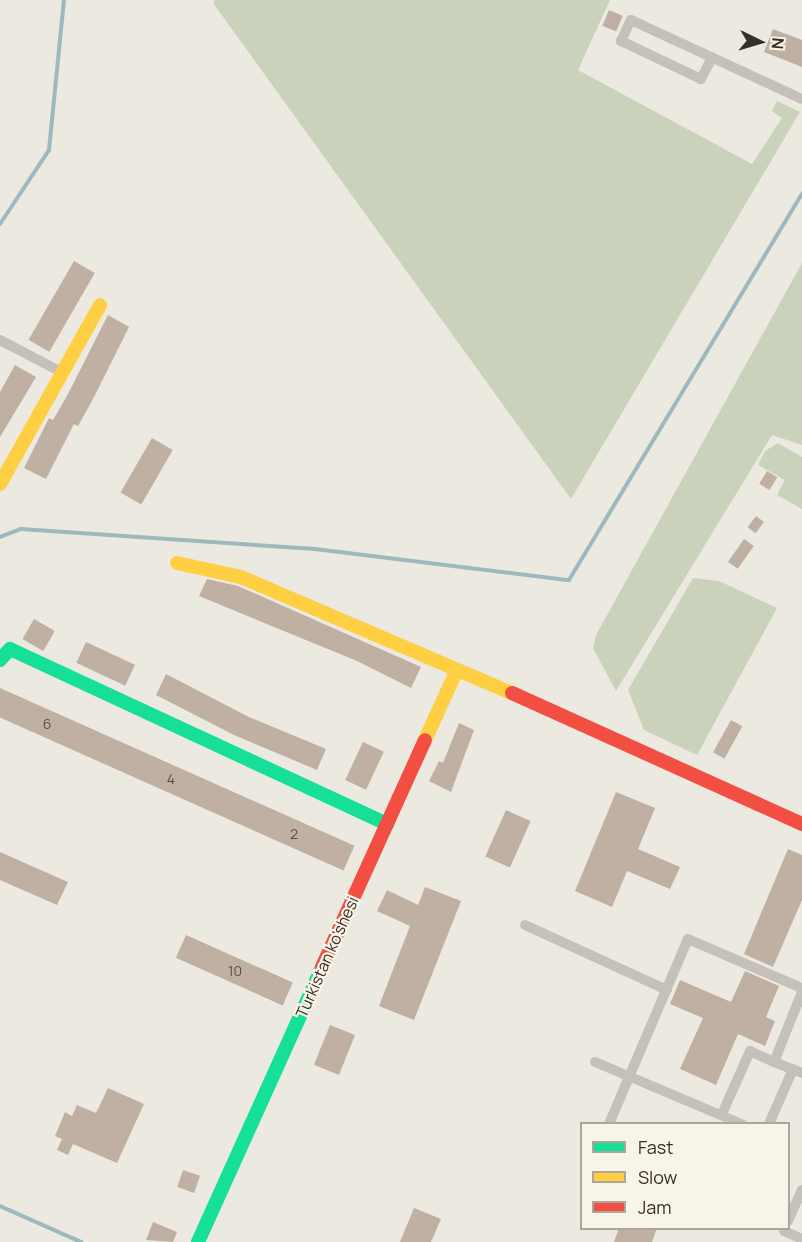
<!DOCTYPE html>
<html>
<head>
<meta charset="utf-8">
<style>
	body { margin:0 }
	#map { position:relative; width:802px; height:1242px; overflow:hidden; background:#ece9e1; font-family:Manrope,sans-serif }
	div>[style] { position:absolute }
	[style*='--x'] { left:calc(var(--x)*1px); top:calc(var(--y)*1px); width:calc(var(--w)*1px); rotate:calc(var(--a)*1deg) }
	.green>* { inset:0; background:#cad2bb }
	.stream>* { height:4px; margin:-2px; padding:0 2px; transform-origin:2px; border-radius:2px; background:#9eb9bd }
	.building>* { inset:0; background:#bfb0a3; transform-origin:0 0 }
	.street>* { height:10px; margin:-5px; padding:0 5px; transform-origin:5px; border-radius:5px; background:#c5c1ba }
	.fast>* { height:14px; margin:-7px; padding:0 7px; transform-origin:7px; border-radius:7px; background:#16e098 }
	.slow>* { height:14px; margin:-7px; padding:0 7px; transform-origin:7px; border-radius:7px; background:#ffcf43 }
	.jam>* { height:14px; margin:-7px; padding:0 7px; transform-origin:7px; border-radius:7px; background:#f24e42 }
	span { translate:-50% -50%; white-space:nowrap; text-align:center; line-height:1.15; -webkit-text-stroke:4.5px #f9f4e8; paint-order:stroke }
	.number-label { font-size:14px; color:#584e47 }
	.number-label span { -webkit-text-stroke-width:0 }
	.street-label { font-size:16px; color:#362e28 }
	.legend { position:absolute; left:580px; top:1122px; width:210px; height:108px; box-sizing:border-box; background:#f9f4e8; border:2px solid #aba59b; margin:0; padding:8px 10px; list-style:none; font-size:18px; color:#362e28 }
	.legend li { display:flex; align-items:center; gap:12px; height:30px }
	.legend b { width:30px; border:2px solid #aba59b }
	.north { position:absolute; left:730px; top:12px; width:60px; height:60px; -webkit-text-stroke:4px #f9f4e8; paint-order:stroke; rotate:95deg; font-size:16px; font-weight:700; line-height:24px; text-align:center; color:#362e28 }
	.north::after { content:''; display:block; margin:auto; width:21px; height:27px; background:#362e28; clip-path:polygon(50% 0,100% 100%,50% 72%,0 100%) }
</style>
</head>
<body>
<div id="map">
	<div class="green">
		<i style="clip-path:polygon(215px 0,610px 0,578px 70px,752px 164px,782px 118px,772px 111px,777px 101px,800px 112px,571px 499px,213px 3px)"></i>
		<i style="clip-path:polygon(802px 263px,802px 445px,772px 435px,616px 691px,593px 648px,596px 635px)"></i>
		<i style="clip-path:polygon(778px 443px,802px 457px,802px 509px,777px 495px,785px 480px,758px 465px,765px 451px)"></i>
		<i style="clip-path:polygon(693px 578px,719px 581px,777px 608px,697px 755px,644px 730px,628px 690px)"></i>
	</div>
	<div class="stream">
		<i style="--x:0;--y:224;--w:89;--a:-56.5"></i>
		<i style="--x:49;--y:150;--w:151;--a:-84.3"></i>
		<i style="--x:0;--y:537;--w:22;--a:-21"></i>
		<i style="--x:21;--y:529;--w:295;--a:3.9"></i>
		<i style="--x:315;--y:549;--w:256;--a:7"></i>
		<i style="--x:569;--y:580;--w:451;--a:-58.9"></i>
		<i style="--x:0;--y:1206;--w:89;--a:24"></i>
	</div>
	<div class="building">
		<i style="left:609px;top:10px;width:15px;height:17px;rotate:23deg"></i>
		<i style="clip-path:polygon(773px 29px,802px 40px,802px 67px,764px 52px)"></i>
		<i style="left:74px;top:261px;width:24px;height:91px;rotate:30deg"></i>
		<i style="clip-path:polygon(108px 315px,129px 327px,92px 401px,78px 426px,74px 424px,46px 479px,24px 468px,49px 418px,53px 420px,68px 394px)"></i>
		<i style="clip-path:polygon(15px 365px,36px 377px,0 437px,0 392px)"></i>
		<i style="left:152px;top:438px;width:24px;height:63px;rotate:30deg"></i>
		<i style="left:767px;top:471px;width:12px;height:15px;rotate:31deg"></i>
		<i style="left:756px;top:516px;width:10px;height:14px;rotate:37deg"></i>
		<i style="left:744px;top:539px;width:12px;height:28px;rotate:35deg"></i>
		<i style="clip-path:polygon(207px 579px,238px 586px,421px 667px,411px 688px,357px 661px,199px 596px)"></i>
		<i style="left:34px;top:619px;width:24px;height:23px;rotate:30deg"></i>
		<i style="left:86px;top:642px;width:54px;height:23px;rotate:25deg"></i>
		<i style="clip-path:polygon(166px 674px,249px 717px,326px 749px,317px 770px,234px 735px,156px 695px)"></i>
		<i style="left:0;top:688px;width:388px;height:27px;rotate:24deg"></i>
		<i style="left:731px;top:720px;width:13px;height:37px;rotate:29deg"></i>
		<i style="clip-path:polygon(459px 723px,474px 730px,451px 792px,429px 781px,439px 761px,443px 763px)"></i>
		<i style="left:363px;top:742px;width:23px;height:42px;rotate:25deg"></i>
		<i style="clip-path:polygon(616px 792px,655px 808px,638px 849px,680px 867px,670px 889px,627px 871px,612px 907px,575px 891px)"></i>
		<i style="left:506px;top:810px;width:27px;height:51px;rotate:24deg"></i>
		<i style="clip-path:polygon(788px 849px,802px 855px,802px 900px,773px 967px,744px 954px)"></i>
		<i style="clip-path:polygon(0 852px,68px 882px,57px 905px,0 880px)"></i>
		<i style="clip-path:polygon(425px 887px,461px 901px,414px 1020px,379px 1006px,410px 926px,377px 911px,387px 890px,418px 905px)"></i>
		<i style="left:186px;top:935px;width:117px;height:25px;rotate:24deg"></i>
		<i style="clip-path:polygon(745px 971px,779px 986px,766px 1017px,775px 1021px,765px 1046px,738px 1034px,716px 1085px,680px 1069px,703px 1018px,670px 1004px,680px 980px,731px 1002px)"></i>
		<i style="left:330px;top:1025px;width:27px;height:43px;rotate:22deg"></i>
		<i style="clip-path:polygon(108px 1088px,144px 1104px,117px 1163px,73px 1144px,68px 1155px,57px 1150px,62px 1139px,55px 1136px,65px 1112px,72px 1116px,77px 1105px,96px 1113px)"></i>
		<i style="left:183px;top:1170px;width:18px;height:18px;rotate:19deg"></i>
		<i style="clip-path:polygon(414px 1208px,441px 1219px,431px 1242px,400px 1242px)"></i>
		<i style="clip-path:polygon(153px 1222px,177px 1232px,173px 1242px,146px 1240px)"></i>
		<i style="clip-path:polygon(619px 1228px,657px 1228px,652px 1242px,614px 1242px)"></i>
	</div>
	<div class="street">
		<i style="--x:712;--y:58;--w:24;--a:118"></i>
		<i style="--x:701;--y:79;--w:89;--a:-154.6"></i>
		<i style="--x:621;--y:41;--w:23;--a:-65"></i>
		<i style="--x:631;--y:20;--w:188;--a:24.8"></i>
		<i style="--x:0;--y:340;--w:71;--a:27.6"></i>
		<i style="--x:525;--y:925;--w:156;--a:24.6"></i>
		<i style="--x:595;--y:1062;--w:160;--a:22.9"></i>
		<i style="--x:774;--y:1062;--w:30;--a:21"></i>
		<i style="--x:722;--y:1114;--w:69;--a:-66"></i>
		<i style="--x:750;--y:1051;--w:26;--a:25"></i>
		<i style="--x:774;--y:1062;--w:75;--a:-68.2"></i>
		<i style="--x:609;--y:1124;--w:201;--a:-66.9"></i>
		<i style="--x:688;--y:939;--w:124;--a:23.3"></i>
		<i style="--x:769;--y:1124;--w:60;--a:-66.4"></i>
		<i style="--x:788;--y:1221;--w:34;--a:-66"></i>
		<i style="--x:784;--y:1231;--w:20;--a:24"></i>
	</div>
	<div class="fast">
		<i style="--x:0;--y:660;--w:15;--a:-48"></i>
		<i style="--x:10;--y:649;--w:416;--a:24.9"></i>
		<i style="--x:198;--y:1242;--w:302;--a:-65.7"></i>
	</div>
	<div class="slow">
		<i style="--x:0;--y:484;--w:205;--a:-60.8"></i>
		<i style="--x:177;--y:563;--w:66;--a:12.3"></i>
		<i style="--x:241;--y:577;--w:295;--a:23.2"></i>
		<i style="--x:425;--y:740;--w:75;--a:-65.5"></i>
	</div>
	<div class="jam">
		<i style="--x:512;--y:693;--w:318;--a:24.3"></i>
		<i style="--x:322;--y:967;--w:249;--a:-65.6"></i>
	</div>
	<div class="number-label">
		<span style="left:47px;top:724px">6</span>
		<span style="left:171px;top:779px">4</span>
		<span style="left:294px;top:834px">2</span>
		<span style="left:235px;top:971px">10</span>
	</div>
	<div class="street-label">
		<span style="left:327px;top:957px;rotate:-66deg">Turkistan ko'shesi</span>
	</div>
	<ul class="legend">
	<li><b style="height:8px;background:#16e098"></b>Fast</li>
	<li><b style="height:8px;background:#ffcf43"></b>Slow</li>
	<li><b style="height:8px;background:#f24e42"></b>Jam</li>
	</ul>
	<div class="north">N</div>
</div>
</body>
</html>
